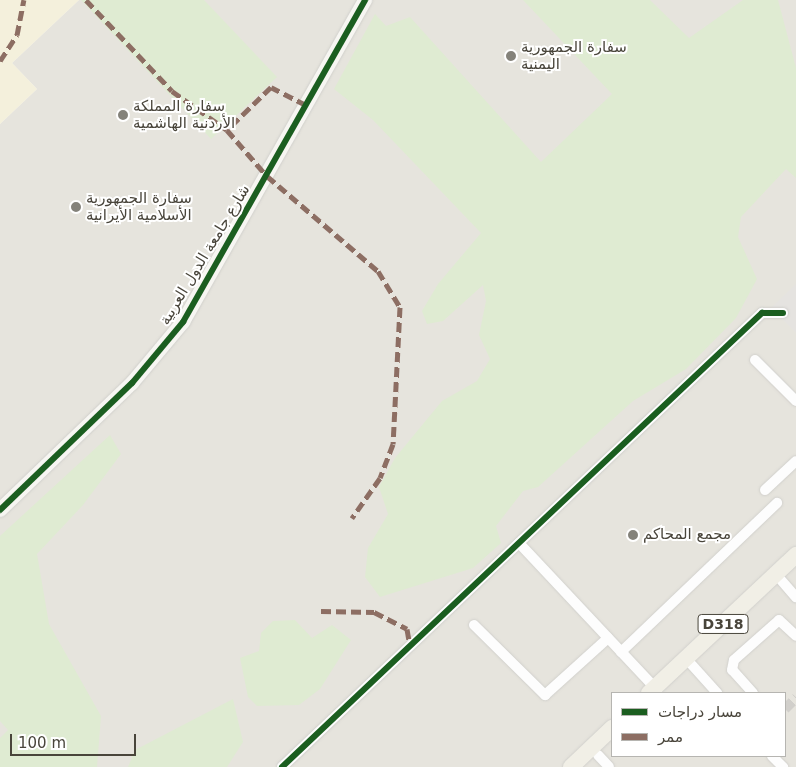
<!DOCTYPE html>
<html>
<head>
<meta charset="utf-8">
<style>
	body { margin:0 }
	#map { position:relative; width:796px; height:767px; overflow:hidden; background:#f3f2ef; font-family:"DejaVu Sans",Cairo,sans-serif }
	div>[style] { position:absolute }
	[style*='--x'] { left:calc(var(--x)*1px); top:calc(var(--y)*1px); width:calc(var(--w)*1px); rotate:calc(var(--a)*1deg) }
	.residential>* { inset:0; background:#e6e4dd }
	.green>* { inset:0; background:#dfebd2 }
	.sand>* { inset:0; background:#f4f0dc }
	.parking>* { inset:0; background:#e5e3e0 }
	.street-tunnel>* { height:10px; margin-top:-5px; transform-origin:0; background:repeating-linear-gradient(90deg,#d1cfcb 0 10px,transparent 0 15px) }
	.roads { filter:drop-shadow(0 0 1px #d1d0cc) drop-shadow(0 0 1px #d1d0cc) }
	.street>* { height:10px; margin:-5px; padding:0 5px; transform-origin:5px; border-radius:5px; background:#fdfdfd }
	.secondary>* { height:14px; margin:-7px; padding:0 7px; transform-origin:7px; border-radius:7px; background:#f7f6f2 }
	.primary>* { height:16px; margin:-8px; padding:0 8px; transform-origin:8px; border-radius:8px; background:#f1efe6 }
	.quiet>* { height:5px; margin-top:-2.5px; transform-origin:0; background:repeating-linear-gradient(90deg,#8d6e63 0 10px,transparent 0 15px) }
	.cycleway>* { height:6px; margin:-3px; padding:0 3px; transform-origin:3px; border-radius:3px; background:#1b5e20 }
	.dots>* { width:14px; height:14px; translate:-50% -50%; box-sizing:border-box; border:2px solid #fff; border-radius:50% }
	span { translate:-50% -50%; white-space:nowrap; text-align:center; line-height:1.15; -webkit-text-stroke:4px #fff; paint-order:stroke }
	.shield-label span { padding:1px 4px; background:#fff; border:1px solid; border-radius:4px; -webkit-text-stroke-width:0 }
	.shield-label { font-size:14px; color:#49453b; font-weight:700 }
	.poi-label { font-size:15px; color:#49453b }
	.left { translate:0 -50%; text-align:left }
	.street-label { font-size:15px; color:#49453b }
	.legend { position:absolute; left:611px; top:692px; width:175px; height:65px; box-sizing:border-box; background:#fff; border:1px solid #b6b5b1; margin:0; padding:6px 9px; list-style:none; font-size:15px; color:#49453b }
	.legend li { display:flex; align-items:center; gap:10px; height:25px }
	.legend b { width:25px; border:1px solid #b6b5b1 }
	.scale { position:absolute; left:10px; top:734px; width:126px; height:22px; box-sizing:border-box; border:2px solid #49453b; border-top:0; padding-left:6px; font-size:15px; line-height:18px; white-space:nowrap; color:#49453b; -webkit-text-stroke:4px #fff; paint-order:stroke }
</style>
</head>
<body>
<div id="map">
	<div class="residential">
		<i style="clip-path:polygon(evenodd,79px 0,796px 0,796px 767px,0 767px,0 124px,37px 89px,12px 63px,79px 0,612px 693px,785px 693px,785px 756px,612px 756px,612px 693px)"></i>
	</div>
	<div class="green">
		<i style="clip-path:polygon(81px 0,204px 0,277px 77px,211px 139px)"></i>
		<i style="clip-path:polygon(523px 0,650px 0,689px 38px,743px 0,778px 0,796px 68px,796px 178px,786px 169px,741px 217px,738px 237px,757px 279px,736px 318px,686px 369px,633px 401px,538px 487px,523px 491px,496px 526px,501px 543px,473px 568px,380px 597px,365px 577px,368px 548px,388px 514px,379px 487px,395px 458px,442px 401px,477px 381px,490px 359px,479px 335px,486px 301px,483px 285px,443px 321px,427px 324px,422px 311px,438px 284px,481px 233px,373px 120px,334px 89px,375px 14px,386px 26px,410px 17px,541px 162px,612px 94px)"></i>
		<i style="clip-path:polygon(110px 435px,121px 454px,83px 505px,37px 554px,49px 624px,101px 716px,97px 767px,0 767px,0 738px,8px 730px,0 721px,0 536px)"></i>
		<i style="clip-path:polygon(295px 620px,312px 638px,332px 625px,351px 640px,320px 689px,299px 705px,257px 706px,248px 697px,240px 658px,259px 651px,261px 633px,273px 621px)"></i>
		<i style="clip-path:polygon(233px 699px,243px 742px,227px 767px,128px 767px,135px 750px)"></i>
	</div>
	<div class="sand">
		<i style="clip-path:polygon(0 0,79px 0,12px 63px,37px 89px,0 124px)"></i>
	</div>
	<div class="parking">
		<i style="clip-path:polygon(796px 284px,796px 333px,771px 308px)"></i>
	</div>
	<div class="street-tunnel">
		<i style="--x:785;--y:709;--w:16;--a:-45"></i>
	</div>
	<div class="roads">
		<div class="street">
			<i style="--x:755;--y:360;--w:58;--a:45"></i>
			<i style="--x:765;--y:490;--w:42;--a:-43.1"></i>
			<i style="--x:519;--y:543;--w:202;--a:46.8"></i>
			<i style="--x:781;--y:580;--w:23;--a:49"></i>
			<i style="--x:474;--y:625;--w:100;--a:44.6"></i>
			<i style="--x:545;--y:695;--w:85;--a:-42.1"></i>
			<i style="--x:621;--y:652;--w:216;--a:-43.7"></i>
			<i style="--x:692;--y:665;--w:38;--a:48"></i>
			<i style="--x:753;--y:693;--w:31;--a:-132"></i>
			<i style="--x:732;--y:670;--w:10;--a:-79"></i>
			<i style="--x:734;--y:660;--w:60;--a:-41.6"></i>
			<i style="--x:779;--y:620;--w:23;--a:43"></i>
			<i style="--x:598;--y:755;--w:16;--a:47"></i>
			<i style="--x:772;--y:756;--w:16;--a:45"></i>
			<i style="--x:282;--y:767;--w:661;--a:-43.41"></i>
			<i style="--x:762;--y:313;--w:21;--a:0"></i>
		</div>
		<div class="secondary">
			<i style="--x:0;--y:510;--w:183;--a:-43.9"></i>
			<i style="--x:132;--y:383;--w:80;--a:-50.1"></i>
			<i style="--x:183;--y:322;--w:370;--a:-60.5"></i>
		</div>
		<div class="primary">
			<i style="--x:649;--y:693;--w:202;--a:-43.2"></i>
			<i style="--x:571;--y:767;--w:57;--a:-43.6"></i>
		</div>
	</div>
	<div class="quiet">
		<i style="--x:86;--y:0;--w:125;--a:46.6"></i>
		<i style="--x:172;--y:91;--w:67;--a:35.3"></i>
		<i style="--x:0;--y:61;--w:31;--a:-57"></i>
		<i style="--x:17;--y:35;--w:36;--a:-79"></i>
		<i style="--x:306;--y:105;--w:39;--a:-153"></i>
		<i style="--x:271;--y:87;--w:62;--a:135.7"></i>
		<i style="--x:227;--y:130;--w:61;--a:49"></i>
		<i style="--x:267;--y:176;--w:146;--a:40.6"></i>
		<i style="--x:378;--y:271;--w:42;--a:58.6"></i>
		<i style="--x:400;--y:307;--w:137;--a:92.9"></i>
		<i style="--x:393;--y:444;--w:36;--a:111"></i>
		<i style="--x:380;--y:478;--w:49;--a:125"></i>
		<i style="--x:321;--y:611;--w:53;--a:1.1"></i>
		<i style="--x:374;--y:612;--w:37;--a:27"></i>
		<i style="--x:407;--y:629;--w:17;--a:80"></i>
	</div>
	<div class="cycleway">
		<i style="--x:0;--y:510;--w:183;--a:-43.9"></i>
		<i style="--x:132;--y:383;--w:80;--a:-50.1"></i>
		<i style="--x:183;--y:322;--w:370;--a:-60.5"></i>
		<i style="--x:282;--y:767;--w:661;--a:-43.41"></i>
		<i style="--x:762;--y:313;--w:21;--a:0"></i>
	</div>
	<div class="dots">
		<i style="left:511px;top:56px;background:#84827a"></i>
		<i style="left:123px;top:115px;background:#84827a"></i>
		<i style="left:76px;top:207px;background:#84827a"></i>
		<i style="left:633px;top:535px;background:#84827a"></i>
	</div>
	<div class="shield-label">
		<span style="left:723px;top:624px">D318</span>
	</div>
	<div class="poi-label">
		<span class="left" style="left:521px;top:56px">سفارة الجمهورية<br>اليمنية</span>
		<span class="left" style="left:133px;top:115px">سفارة المملكة<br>الأردنية الهاشمية</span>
		<span class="left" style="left:86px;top:207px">سفارة الجمهورية<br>الأسلامية الأيرانية</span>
		<span class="left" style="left:643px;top:535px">مجمع المحاكم</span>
	</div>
	<div class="street-label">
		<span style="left:205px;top:255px;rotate:-59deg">شارع جامعة الدول العربية</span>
	</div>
	<ul class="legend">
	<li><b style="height:6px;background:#1b5e20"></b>مسار دراجات</li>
	<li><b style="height:6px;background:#8d6e63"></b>ممر</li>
	</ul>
	<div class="scale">100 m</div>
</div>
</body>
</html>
